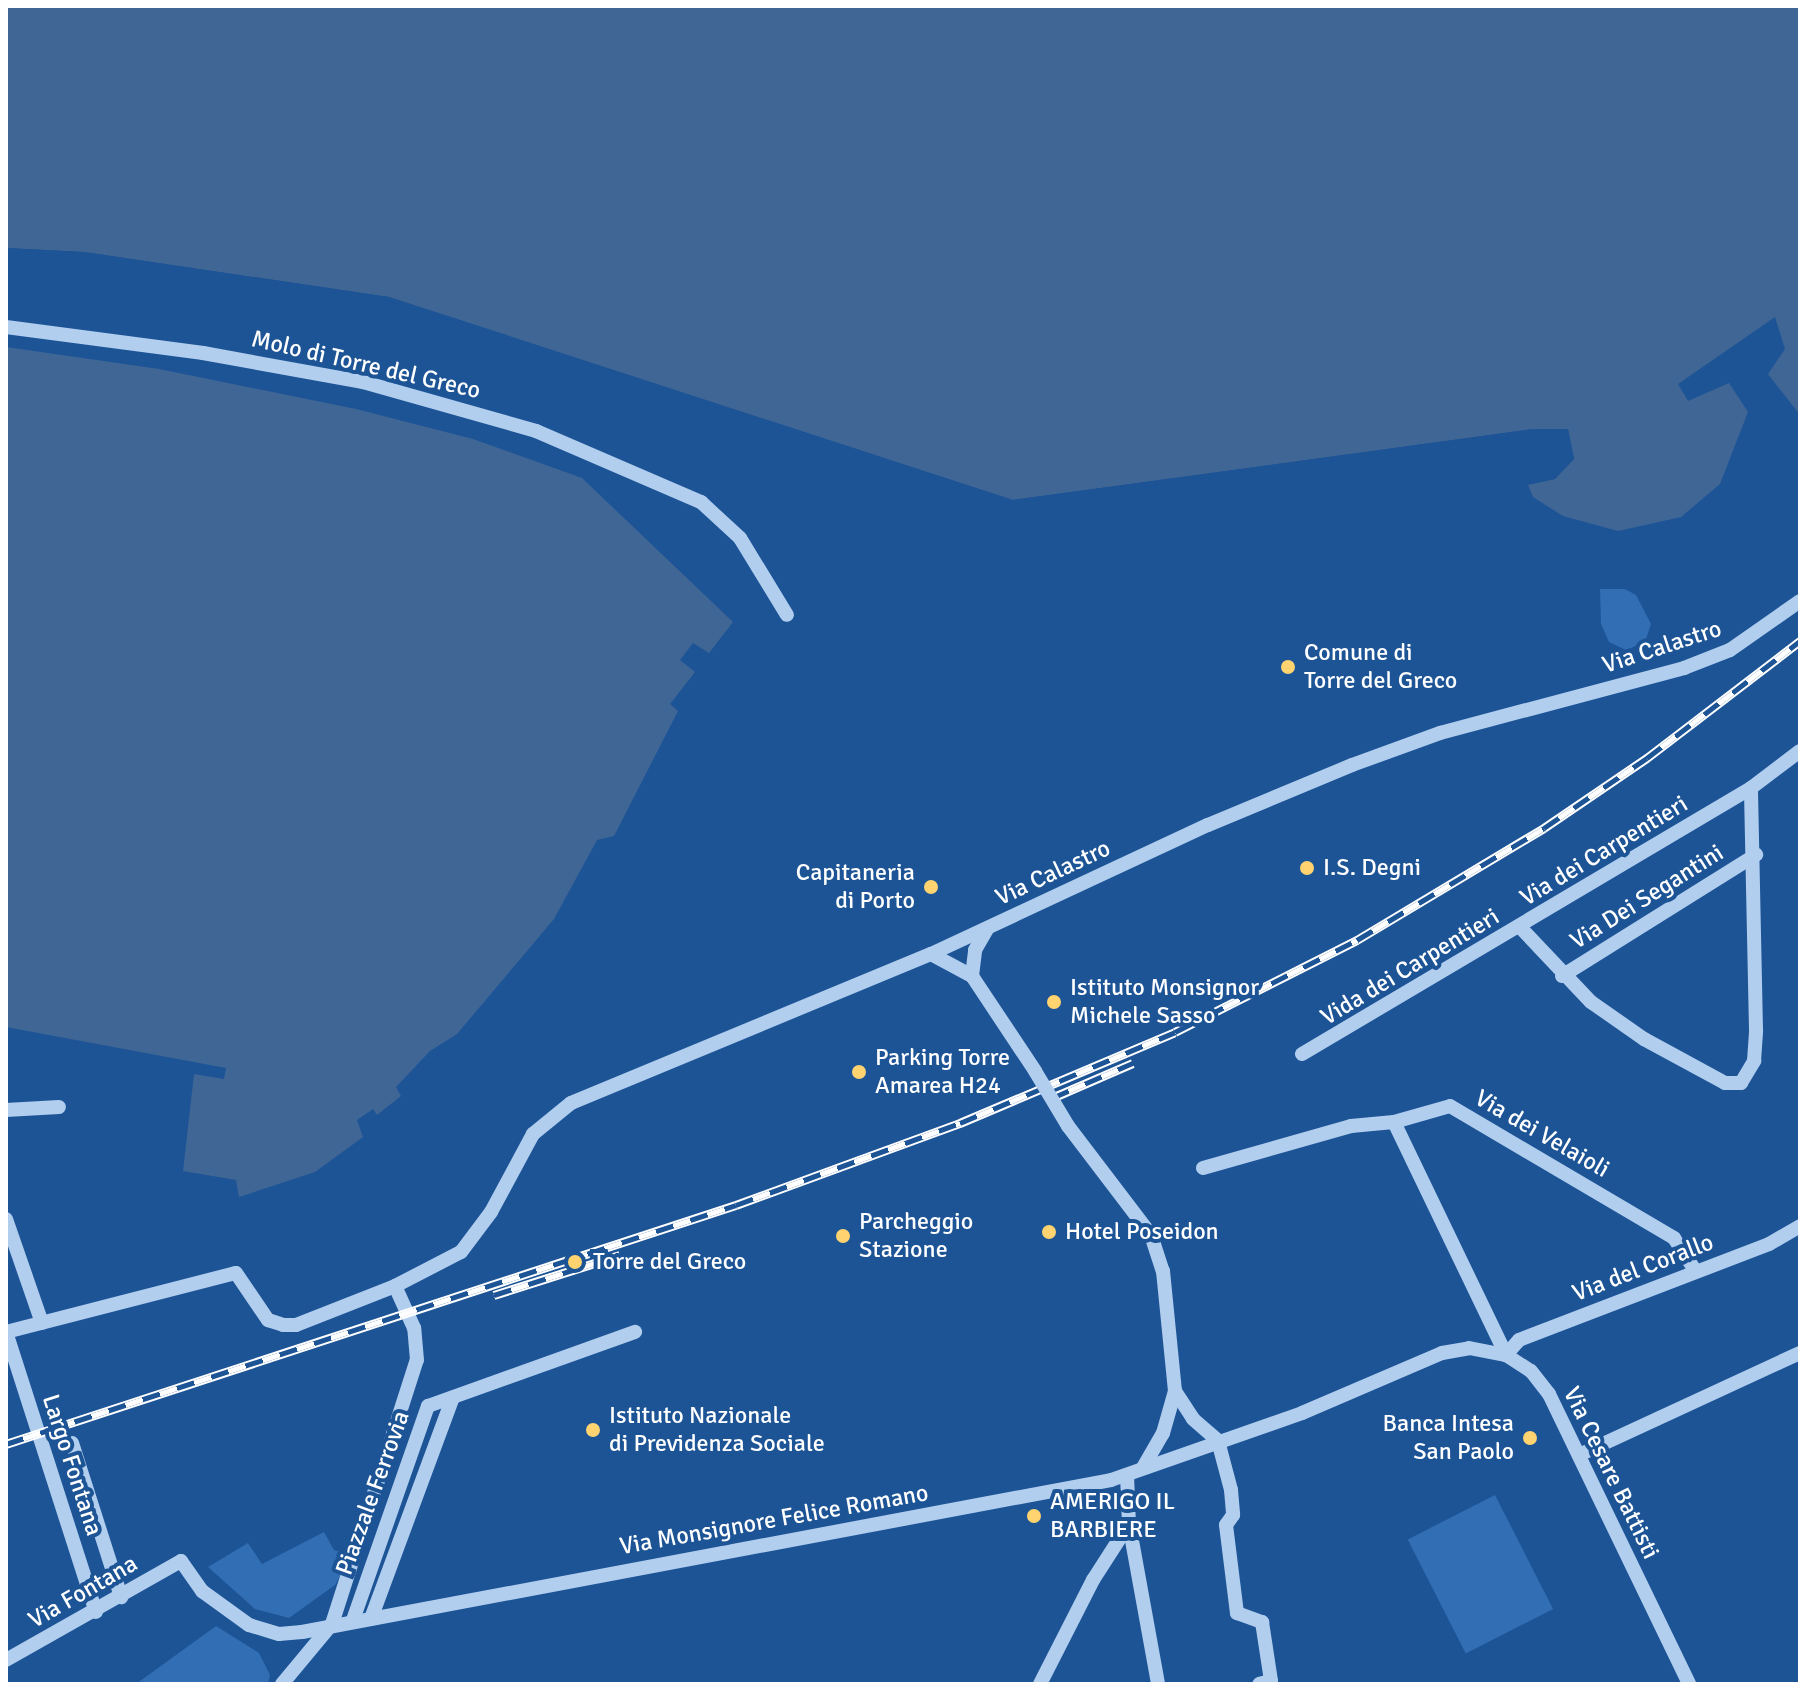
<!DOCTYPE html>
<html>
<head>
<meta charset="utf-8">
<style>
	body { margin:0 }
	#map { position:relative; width:1806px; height:1690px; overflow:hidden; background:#1d5496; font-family:Signika,sans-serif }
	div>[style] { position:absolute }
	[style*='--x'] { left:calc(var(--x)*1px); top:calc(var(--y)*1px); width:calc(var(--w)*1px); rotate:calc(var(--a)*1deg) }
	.green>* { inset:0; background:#316eb4; transform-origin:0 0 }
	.water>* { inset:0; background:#406696 }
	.pier>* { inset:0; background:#1d5496 }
	.minor>* { height:14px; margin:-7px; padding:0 7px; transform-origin:7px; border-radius:7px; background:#b1ceef }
	.rail>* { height:9px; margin-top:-4.5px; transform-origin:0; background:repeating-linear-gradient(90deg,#1d5496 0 18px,#fff 0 36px); box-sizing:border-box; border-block:2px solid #fff }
	.minor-bridge>* { height:14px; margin:-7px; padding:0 7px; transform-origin:7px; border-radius:7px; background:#b1ceef }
	.dots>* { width:22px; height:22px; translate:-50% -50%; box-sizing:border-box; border:4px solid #1d5496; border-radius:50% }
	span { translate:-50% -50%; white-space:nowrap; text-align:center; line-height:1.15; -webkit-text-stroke:8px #1d5496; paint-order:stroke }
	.street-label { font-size:24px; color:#fff }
	.poi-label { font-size:24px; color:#fff }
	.left { translate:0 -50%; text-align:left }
	.right { translate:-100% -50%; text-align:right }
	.frame { position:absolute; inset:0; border:8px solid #fff; pointer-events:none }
</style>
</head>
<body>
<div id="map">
	<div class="green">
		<i style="clip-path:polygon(1600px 589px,1625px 589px,1636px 595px,1651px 624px,1645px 642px,1626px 650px,1609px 642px,1601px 624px)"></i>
		<i style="left:1495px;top:1495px;width:128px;height:98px;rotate:63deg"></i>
		<i style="clip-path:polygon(324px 1532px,334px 1550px,348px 1554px,342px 1573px,335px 1585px,289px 1618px,255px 1609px,208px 1567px,248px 1543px,262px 1564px)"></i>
		<i style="clip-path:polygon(216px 1626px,259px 1653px,270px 1675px,268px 1684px,136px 1684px)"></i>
	</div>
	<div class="water">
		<i style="clip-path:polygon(6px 6px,1800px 6px,1800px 415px,1768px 374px,1785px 349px,1775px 317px,1678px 384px,1688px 401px,1729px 383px,1748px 412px,1720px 484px,1681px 517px,1618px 531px,1563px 516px,1533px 497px,1528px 485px,1555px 479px,1574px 459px,1568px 429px,1533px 429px,1013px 500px,389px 297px,84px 252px,6px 248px)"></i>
		<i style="clip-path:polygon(6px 347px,159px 369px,356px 409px,473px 439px,582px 478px,733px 622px,709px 653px,693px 643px,680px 660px,695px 672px,670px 704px,678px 711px,614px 836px,597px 840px,554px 919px,457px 1034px,430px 1051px,396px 1087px,401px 1096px,377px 1115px,373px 1109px,357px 1120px,363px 1137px,315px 1172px,239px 1197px,236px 1180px,183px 1171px,194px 1074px,224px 1079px,226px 1068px,6px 1027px)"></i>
	</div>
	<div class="pier">
		<i style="clip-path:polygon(6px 248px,84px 252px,389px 297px,1013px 500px,1533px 429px,1568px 429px,1574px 459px,1555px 479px,1524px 485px,1553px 476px,1570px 458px,1565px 433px,1534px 433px,1012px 504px,388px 301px)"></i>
	</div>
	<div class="minor">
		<i style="--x:6;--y:327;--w:199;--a:7.5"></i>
		<i style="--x:203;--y:353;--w:163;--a:10.3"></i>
		<i style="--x:363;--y:382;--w:180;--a:15.8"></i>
		<i style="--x:536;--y:431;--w:180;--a:23.3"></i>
		<i style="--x:701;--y:502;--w:53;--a:42.7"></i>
		<i style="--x:740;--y:538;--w:90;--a:58.6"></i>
		<i style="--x:1520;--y:927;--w:103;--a:46.6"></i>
		<i style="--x:1591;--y:1002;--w:65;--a:34.9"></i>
		<i style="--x:1644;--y:1039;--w:92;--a:28.5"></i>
		<i style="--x:1725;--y:1083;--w:16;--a:0"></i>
		<i style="--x:1741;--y:1083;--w:26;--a:-59"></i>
		<i style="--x:1754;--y:1061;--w:31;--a:-86"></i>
		<i style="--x:1756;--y:1030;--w:242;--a:-91.2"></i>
		<i style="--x:931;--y:954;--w:47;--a:28.2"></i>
		<i style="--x:972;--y:976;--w:114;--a:56.4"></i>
		<i style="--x:972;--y:976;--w:26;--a:-83"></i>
		<i style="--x:975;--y:950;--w:24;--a:-60"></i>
		<i style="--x:1562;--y:976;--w:229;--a:-32"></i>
		<i style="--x:1302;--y:1054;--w:522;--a:-30.64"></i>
		<i style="--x:1751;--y:788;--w:61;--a:-37.1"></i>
		<i style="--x:6;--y:1110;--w:53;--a:-3.2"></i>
		<i style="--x:1394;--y:1122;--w:259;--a:64.3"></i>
		<i style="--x:1068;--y:1126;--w:137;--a:52.7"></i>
		<i style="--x:1151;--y:1235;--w:38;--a:72"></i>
		<i style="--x:1163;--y:1271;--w:121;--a:84.3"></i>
		<i style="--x:1175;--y:1391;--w:44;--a:105.9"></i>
		<i style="--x:1163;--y:1433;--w:39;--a:120"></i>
		<i style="--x:1203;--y:1168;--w:154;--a:-15.8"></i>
		<i style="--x:1351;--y:1126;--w:43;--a:-5.3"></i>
		<i style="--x:1394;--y:1122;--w:58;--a:-15.9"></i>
		<i style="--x:1450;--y:1106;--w:260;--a:30.5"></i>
		<i style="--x:1674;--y:1238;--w:38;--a:57"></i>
		<i style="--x:6;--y:1219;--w:110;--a:70.9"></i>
		<i style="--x:6;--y:1332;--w:237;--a:-14.4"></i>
		<i style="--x:236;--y:1273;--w:57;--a:55.8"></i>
		<i style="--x:268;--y:1320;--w:16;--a:18"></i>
		<i style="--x:283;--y:1325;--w:13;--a:0"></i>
		<i style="--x:296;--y:1325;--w:106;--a:-21.5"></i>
		<i style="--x:395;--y:1286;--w:74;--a:-27.3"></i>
		<i style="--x:461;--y:1252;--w:50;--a:-53.1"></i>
		<i style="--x:491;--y:1212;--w:89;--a:-61.7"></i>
		<i style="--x:533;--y:1134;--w:49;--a:-39.2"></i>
		<i style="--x:571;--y:1103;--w:390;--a:-22.5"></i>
		<i style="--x:931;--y:954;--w:306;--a:-25"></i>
		<i style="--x:1208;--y:825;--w:156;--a:-22.6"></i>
		<i style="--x:1352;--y:765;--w:94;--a:-20"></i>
		<i style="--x:1440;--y:733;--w:253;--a:-14.9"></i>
		<i style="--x:1684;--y:668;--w:49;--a:-21.4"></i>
		<i style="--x:1730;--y:650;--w:85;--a:-35"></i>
		<i style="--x:6;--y:1332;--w:294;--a:72.2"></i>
		<i style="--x:1506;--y:1355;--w:20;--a:-49"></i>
		<i style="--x:1519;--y:1340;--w:268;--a:-21"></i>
		<i style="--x:1769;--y:1244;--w:36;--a:-30"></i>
		<i style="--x:1175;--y:1391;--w:33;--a:57"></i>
		<i style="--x:1193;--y:1419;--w:33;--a:41"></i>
		<i style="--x:1218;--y:1441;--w:51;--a:75.1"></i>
		<i style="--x:1231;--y:1490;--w:25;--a:85"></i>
		<i style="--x:1233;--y:1515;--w:12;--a:125"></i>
		<i style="--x:1226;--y:1525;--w:89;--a:82.9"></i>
		<i style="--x:1237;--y:1613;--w:27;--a:20"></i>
		<i style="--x:1262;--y:1622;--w:60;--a:81.3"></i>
		<i style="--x:1271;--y:1681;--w:12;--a:166"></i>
		<i style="--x:72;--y:1443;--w:162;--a:72.3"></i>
		<i style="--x:1579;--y:1455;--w:243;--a:-24.8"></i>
		<i style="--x:1127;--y:1475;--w:49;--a:87.7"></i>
		<i style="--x:1129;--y:1524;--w:163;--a:79.7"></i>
		<i style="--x:372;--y:1616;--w:233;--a:-69.7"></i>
		<i style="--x:353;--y:1620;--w:227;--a:-70.7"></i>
		<i style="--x:428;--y:1406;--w:220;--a:-19.7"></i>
		<i style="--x:6;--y:1660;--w:201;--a:-29.5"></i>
		<i style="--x:181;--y:1561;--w:37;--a:55"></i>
		<i style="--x:202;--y:1591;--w:58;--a:35.9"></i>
		<i style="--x:249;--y:1625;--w:31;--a:17"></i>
		<i style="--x:279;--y:1634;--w:23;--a:-5"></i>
		<i style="--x:302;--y:1632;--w:823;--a:-10.64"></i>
		<i style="--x:1111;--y:1480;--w:202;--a:-19.3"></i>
		<i style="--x:1302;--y:1413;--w:152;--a:-23.2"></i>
		<i style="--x:1442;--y:1353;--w:27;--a:-10"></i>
		<i style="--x:1469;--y:1348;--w:38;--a:11"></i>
		<i style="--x:1506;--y:1355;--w:30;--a:33"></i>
		<i style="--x:1531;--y:1371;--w:29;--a:52"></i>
		<i style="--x:1549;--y:1394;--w:322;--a:64.2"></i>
		<i style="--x:282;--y:1684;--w:78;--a:-50.2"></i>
		<i style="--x:332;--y:1624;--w:277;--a:-72.2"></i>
		<i style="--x:417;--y:1360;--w:32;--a:-95"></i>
		<i style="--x:414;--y:1328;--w:46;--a:-114.3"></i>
		<i style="--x:1040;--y:1684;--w:117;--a:-63"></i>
		<i style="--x:1093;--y:1580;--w:67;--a:-57.3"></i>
	</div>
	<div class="rail">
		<i style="--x:1052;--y:1098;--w:88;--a:-23.4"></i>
		<i style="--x:494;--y:1295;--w:132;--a:-17.6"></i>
		<i style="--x:6;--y:1444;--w:768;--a:-18.13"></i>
		<i style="--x:736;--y:1205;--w:239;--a:-20.1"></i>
		<i style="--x:960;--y:1123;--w:233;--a:-22.9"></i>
		<i style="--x:1175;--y:1032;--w:204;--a:-26.8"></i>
		<i style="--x:1357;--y:940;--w:218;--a:-30.9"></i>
		<i style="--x:1544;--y:828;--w:125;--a:-34.2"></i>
		<i style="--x:1647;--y:758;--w:193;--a:-37.4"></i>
	</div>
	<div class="minor-bridge">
		<i style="--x:1035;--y:1071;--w:64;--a:59"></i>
	</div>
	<div class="dots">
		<i style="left:1288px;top:667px;background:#fed370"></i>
		<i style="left:1307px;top:868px;background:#fed370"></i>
		<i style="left:931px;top:887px;background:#fed370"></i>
		<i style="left:1054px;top:1002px;background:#fed370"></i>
		<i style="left:859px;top:1072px;background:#fed370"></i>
		<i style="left:1049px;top:1232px;background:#fed370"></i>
		<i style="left:843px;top:1236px;background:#fed370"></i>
		<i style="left:575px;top:1262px;background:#fed370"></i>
		<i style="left:593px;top:1430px;background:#fed370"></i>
		<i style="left:1530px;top:1438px;background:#fed370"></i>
		<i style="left:1034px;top:1516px;background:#fed370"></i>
	</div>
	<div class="street-label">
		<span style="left:366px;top:365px;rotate:13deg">Molo di Torre del Greco</span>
		<span style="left:1662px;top:647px;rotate:-18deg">Via Calastro</span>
		<span style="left:1604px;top:851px;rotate:-31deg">Via dei Carpentieri</span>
		<span style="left:1053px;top:873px;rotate:-25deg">Via Calastro</span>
		<span style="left:1647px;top:897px;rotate:-32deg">Via Dei Segantini</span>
		<span style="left:1410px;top:967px;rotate:-31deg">Vida dei Carpentieri</span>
		<span style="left:1542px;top:1134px;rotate:30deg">Via dei Velaioli</span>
		<span style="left:1643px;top:1268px;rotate:-21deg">Via del Corallo</span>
		<span style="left:72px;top:1465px;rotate:72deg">Largo Fontana</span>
		<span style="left:1611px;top:1473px;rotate:64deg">Via Cesare Battisti</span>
		<span style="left:373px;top:1493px;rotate:-70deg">Piazzale Ferrovia</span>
		<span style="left:774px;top:1520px;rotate:-10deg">Via Monsignore Felice Romano</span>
		<span style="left:83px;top:1592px;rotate:-30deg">Via Fontana</span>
	</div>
	<div class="poi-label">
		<span class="left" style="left:1304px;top:667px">Comune di<br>Torre del Greco</span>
		<span class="left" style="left:1323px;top:868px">I.S. Degni</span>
		<span class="right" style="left:915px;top:887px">Capitaneria<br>di Porto</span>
		<span class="left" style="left:1070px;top:1002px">Istituto Monsignor<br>Michele Sasso</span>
		<span class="left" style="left:875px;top:1072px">Parking Torre<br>Amarea H24</span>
		<span class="left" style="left:859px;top:1236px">Parcheggio<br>Stazione</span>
		<span class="left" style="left:1065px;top:1232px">Hotel Poseidon</span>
		<span class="left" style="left:593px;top:1262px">Torre del Greco</span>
		<span class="left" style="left:609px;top:1430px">Istituto Nazionale<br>di Previdenza Sociale</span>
		<span class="right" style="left:1514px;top:1438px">Banca Intesa<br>San Paolo</span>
		<span class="left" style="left:1050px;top:1516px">AMERIGO IL<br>BARBIERE</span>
	</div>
	<div class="frame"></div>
</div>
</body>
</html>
